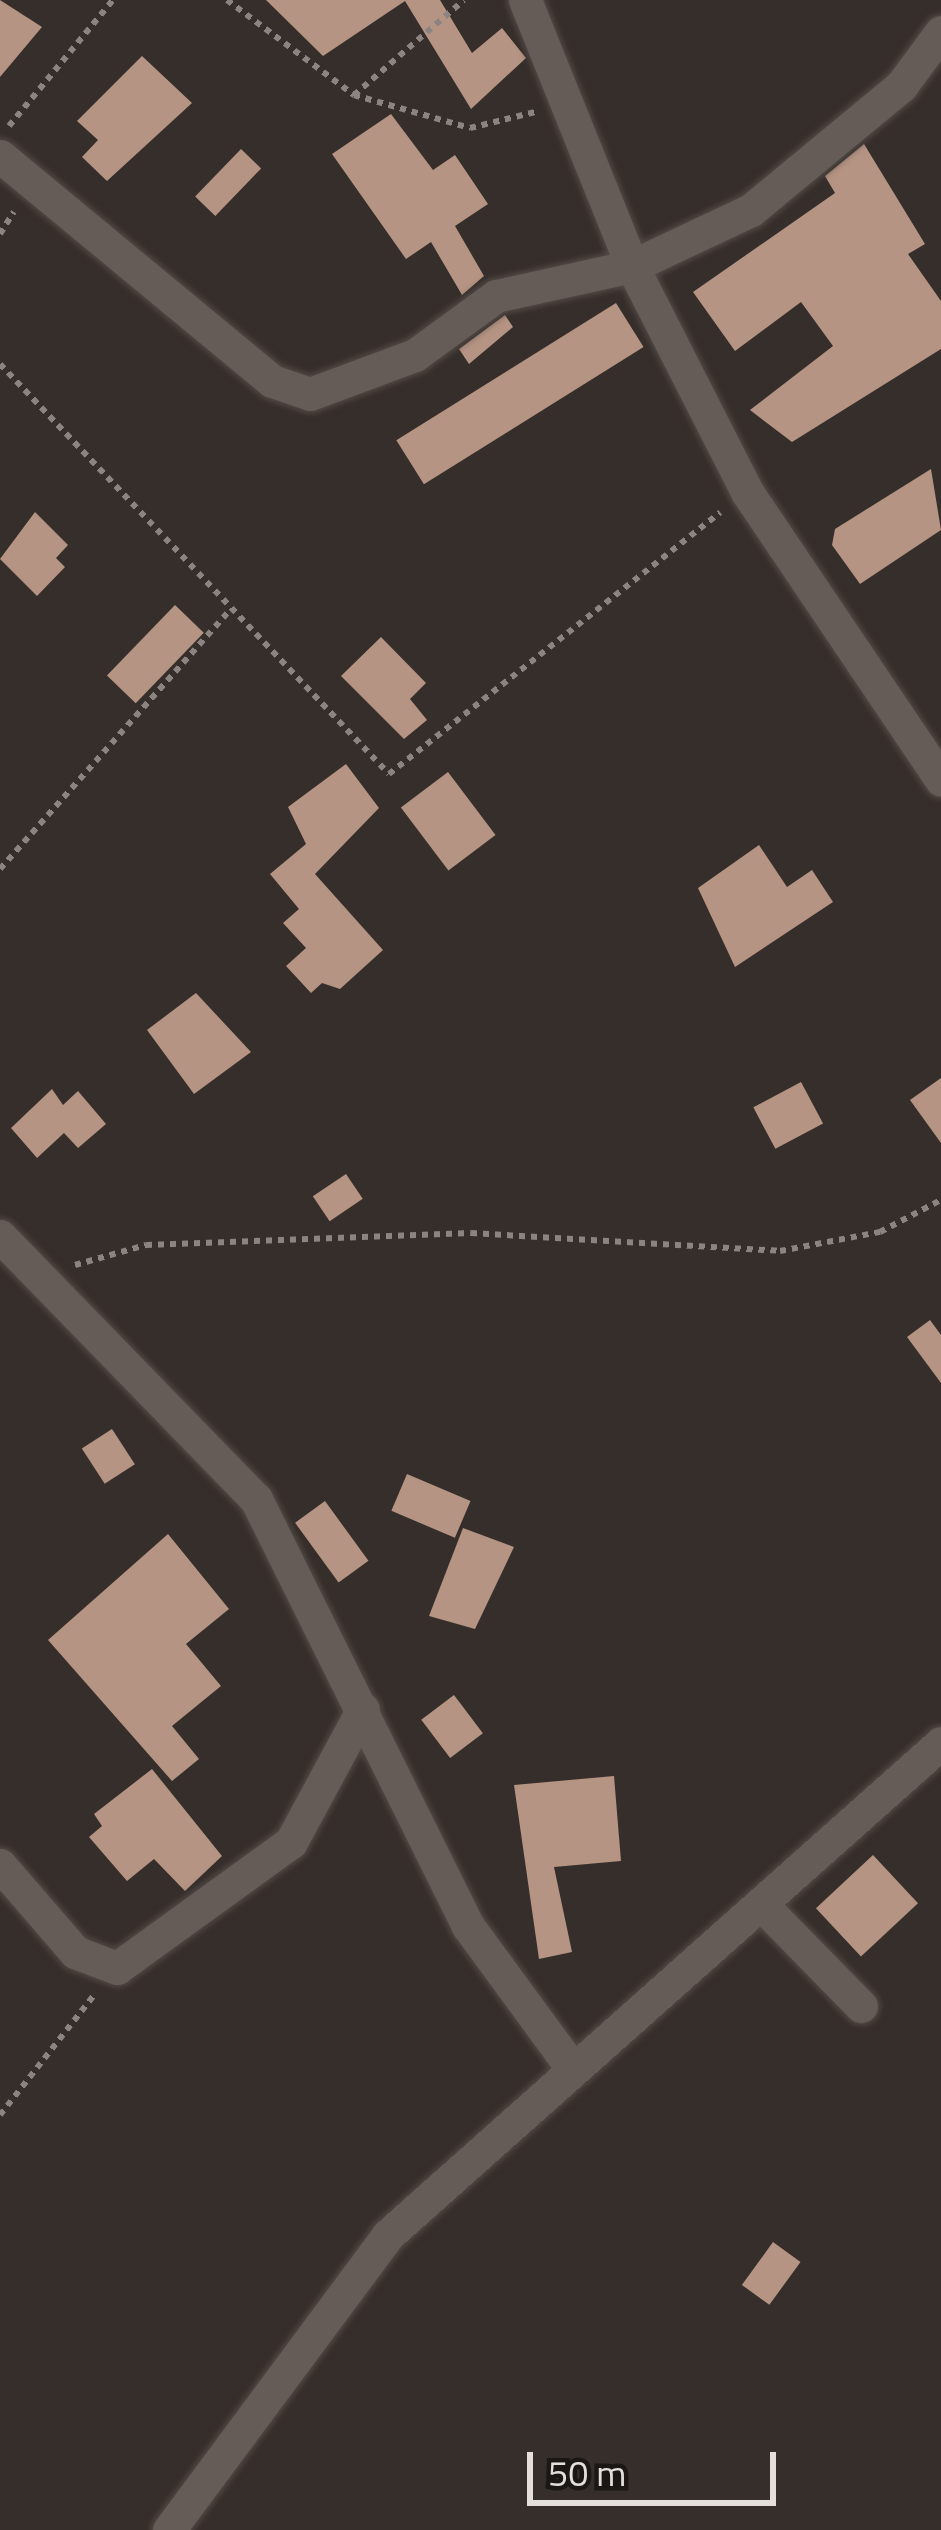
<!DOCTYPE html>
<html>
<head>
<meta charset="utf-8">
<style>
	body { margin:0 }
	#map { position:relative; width:941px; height:2530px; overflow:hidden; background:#362e2a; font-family:"Titillium Web",sans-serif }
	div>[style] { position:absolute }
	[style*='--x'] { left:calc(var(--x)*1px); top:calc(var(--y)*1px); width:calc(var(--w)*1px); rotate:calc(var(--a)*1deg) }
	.building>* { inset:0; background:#b59483; transform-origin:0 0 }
	.path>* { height:6px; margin-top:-3px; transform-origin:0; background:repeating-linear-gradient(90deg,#8b8480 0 6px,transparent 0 12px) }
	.roads { filter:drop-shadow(0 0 3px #524a47) drop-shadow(0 0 3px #524a47) }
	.street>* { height:33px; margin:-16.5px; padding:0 16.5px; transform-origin:16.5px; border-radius:16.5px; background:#655c57 }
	span { translate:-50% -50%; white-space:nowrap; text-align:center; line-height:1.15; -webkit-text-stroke:12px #1b1715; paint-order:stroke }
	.scale { position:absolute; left:527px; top:2452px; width:249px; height:54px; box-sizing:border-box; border:6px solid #e5dfdc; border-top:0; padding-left:15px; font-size:36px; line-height:42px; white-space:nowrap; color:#e5dfdc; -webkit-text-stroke:9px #1b1715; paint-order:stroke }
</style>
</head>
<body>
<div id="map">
	<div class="building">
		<i style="clip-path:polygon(0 0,42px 27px,0 77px)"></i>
		<i style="clip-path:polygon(266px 0,440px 0,472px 53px,502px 28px,526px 58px,471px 109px,405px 1px,323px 56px)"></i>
		<i style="clip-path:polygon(142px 56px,192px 103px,107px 181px,82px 157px,98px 140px,77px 121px)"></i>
		<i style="clip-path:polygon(391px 114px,433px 170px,455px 155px,488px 204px,455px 226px,484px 276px,462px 295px,431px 242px,406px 259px,332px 154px)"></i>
		<i style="clip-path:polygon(864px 144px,925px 244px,908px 254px,941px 301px,941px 349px,792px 442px,750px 410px,833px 346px,801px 302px,735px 351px,693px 292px,835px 193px,825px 176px)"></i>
		<i style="left:241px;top:149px;width:28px;height:66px;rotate:44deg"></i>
		<i style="left:616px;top:303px;width:52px;height:259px;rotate:58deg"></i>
		<i style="clip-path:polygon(505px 315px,513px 327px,469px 364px,459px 349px)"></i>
		<i style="clip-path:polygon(931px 469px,941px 530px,860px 584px,832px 545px,835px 529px)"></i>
		<i style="clip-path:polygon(35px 512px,68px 545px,56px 558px,65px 567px,37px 596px,0 559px)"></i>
		<i style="left:175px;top:605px;width:40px;height:98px;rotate:44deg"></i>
		<i style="clip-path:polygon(381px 637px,426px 683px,410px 699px,427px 720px,404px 739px,341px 676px)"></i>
		<i style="clip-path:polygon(346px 764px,379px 808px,315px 874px,383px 950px,340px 989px,322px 983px,311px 993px,286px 966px,306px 948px,283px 923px,299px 909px,270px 874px,306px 844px,288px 807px)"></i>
		<i style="left:448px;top:772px;width:79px;height:59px;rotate:53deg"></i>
		<i style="clip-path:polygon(759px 845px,787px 887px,812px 870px,833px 902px,735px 967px,698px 888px)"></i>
		<i style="clip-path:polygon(196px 993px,251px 1052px,194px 1094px,147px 1030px)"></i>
		<i style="clip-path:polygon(941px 1078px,941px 1143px,910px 1100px)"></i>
		<i style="left:801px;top:1082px;width:47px;height:54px;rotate:62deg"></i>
		<i style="clip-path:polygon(52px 1089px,63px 1105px,78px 1091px,106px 1124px,78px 1148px,64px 1133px,37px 1158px,11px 1128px)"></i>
		<i style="left:346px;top:1174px;width:30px;height:40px;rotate:56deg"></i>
		<i style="clip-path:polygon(930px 1320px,941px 1335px,941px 1383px,907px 1337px)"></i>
		<i style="left:112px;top:1429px;width:42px;height:36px;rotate:57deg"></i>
		<i style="left:407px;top:1474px;width:69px;height:40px;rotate:23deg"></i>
		<i style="left:325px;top:1501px;width:74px;height:37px;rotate:54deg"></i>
		<i style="clip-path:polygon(463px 1528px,514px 1547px,475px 1629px,429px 1616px)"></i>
		<i style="clip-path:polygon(168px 1534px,229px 1609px,186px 1644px,221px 1686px,172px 1726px,199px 1759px,172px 1781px,48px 1640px)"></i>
		<i style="left:454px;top:1695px;width:48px;height:41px;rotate:53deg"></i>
		<i style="clip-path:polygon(152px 1769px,222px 1856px,185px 1891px,154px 1859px,127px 1881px,89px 1837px,102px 1826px,94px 1814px)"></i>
		<i style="clip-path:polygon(614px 1776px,621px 1861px,554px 1867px,572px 1952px,539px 1959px,514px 1785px)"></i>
		<i style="left:873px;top:1855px;width:66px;height:78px;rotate:47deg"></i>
		<i style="left:773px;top:2242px;width:34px;height:53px;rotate:36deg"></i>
	</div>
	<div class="path">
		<i style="--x:227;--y:0;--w:159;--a:36.8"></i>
		<i style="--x:354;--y:95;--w:121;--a:15.9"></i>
		<i style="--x:470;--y:128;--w:67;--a:-13.8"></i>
		<i style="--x:354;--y:95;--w:145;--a:-40.8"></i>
		<i style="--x:9;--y:126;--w:163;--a:-50.5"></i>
		<i style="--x:0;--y:234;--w:26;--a:-58"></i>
		<i style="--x:0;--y:364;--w:565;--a:46.51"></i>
		<i style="--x:389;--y:774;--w:422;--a:-38.3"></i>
		<i style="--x:0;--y:869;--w:344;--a:-48.4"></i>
		<i style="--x:75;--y:1265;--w:74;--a:-15.7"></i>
		<i style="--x:146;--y:1245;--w:325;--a:-2.1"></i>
		<i style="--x:471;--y:1233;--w:310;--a:3.3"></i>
		<i style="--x:780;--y:1251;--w:102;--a:-10.8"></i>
		<i style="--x:880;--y:1232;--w:69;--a:-27.7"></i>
		<i style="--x:0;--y:2115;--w:152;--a:-51.9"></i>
	</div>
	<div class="roads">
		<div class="street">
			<i style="--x:525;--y:0;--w:287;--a:68.1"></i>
			<i style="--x:632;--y:266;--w:254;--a:63"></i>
			<i style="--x:747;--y:492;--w:347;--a:56"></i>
			<i style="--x:0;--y:156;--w:353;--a:39.6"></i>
			<i style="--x:272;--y:381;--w:40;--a:18.9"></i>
			<i style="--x:310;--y:394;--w:112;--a:-20.4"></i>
			<i style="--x:415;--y:355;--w:100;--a:-36.1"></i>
			<i style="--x:496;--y:296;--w:139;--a:-12.4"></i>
			<i style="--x:632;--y:266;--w:132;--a:-25.2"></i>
			<i style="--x:751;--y:210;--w:195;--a:-39.6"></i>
			<i style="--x:901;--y:86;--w:67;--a:-53.5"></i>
			<i style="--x:0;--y:1236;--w:367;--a:45.8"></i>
			<i style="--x:256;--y:1499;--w:477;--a:63.6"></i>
			<i style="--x:468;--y:1926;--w:176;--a:53.8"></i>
			<i style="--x:0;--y:1865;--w:115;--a:49.2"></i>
			<i style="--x:75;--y:1952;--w:45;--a:20.9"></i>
			<i style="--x:117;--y:1968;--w:215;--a:-35.9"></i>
			<i style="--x:291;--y:1842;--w:151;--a:-61.6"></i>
			<i style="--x:763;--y:1906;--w:140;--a:45.6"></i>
			<i style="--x:169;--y:2530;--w:367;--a:-53.4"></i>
			<i style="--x:388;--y:2235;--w:740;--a:-41.66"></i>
		</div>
	</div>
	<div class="scale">50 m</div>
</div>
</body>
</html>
